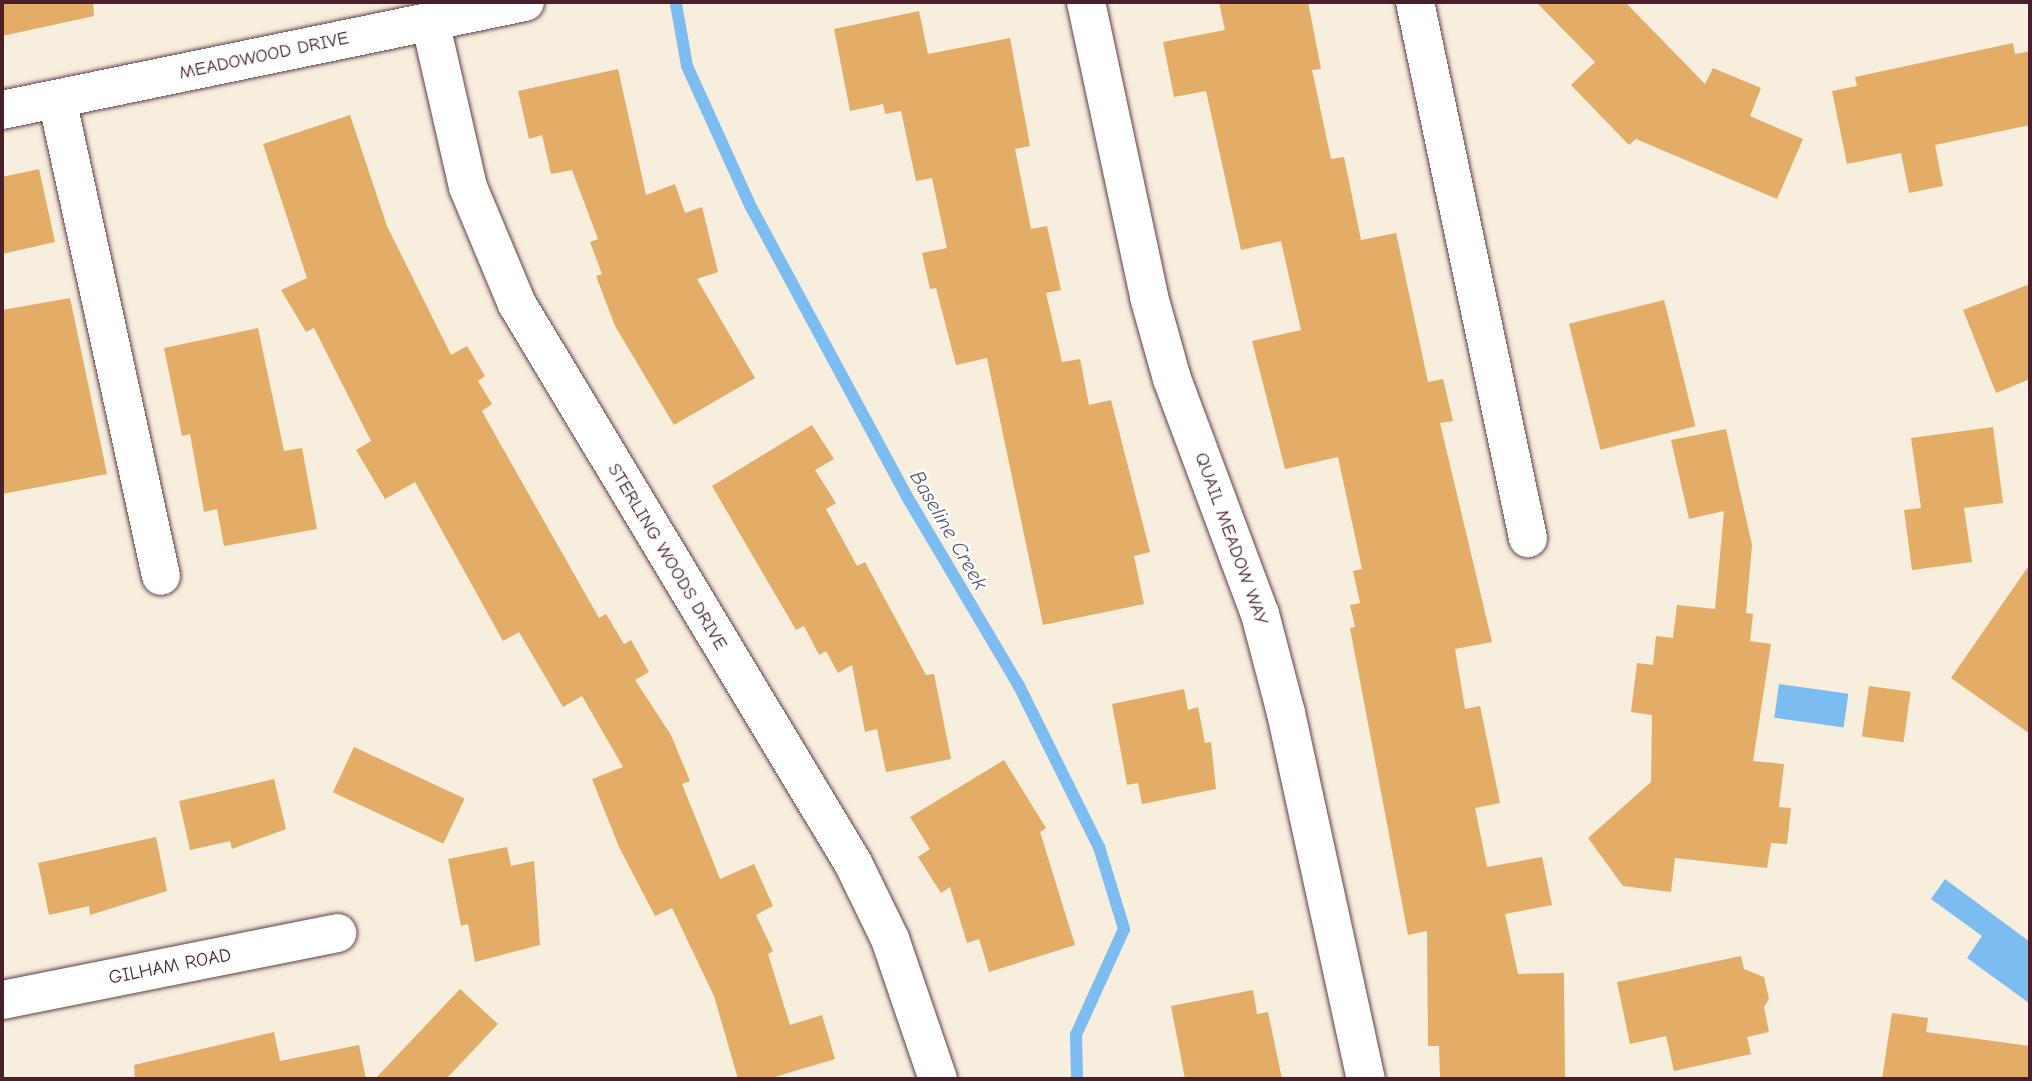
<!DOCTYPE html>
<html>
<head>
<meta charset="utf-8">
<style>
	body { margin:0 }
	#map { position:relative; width:2032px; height:1081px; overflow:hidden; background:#f8eedd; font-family:"Comic Neue",sans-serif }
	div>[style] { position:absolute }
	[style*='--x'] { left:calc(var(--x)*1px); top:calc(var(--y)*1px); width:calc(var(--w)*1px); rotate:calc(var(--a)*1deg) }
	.water>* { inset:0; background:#7dbcf1; transform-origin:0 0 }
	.stream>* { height:12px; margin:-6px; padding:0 6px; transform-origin:6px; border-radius:6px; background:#7dbcf1 }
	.building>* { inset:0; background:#e3ad68; transform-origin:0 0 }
	.roads { filter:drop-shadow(0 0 2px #643e46) drop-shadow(0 0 2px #643e46) }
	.minor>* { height:38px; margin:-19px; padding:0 19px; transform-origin:19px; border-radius:19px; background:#fff }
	span { translate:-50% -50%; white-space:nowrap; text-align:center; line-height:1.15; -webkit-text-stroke:5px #fff; paint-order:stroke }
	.street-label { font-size:19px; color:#4a1f2b }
	.water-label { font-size:21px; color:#5c5670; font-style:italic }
	.frame { position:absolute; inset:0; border:4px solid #4a1f2b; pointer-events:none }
</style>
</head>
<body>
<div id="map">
	<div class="water">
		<i style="left:1779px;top:684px;width:70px;height:34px;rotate:8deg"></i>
		<i style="clip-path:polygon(1945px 879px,2030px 942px,2029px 1003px,1967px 958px,1982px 936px,1931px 899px)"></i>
	</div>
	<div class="stream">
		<i style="--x:676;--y:4;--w:63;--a:79.9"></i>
		<i style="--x:687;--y:66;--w:155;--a:65.6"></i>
		<i style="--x:751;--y:207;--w:333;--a:61.7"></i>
		<i style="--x:909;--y:500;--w:216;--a:59.4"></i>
		<i style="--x:1019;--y:686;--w:180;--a:63.6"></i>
		<i style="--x:1099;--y:847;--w:86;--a:73"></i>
		<i style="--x:1124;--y:929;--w:116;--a:114.4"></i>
		<i style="--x:1076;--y:1035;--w:44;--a:88.7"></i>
	</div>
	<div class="building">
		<i style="clip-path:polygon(2px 2px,93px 2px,94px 16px,2px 36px)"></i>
		<i style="clip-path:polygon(1219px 2px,1308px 2px,1321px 69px,1312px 70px,1331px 159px,1344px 157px,1361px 240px,1396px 233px,1428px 382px,1443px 379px,1453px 421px,1440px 423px,1492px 642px,1455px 649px,1465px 709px,1480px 706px,1500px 803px,1475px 808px,1487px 867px,1542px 857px,1552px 905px,1505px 914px,1518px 974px,1564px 973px,1565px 1078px,1440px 1079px,1439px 1046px,1428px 1046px,1427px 931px,1408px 935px,1350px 628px,1355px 627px,1350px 605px,1360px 603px,1353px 571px,1362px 569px,1338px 457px,1285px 469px,1252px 341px,1301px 330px,1281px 241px,1241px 250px,1206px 91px,1174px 97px,1163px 42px,1225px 30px)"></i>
		<i style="clip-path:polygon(1536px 2px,1625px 2px,1705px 84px,1713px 68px,1761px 88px,1750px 116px,1803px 139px,1777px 199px,1636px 139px,1629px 145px,1571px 85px,1595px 62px)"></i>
		<i style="clip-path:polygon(919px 11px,928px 54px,1010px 38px,1030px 146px,1015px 149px,1031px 229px,1047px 226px,1061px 290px,1046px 293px,1062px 362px,1080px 359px,1089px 405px,1111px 400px,1150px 552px,1134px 556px,1144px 604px,1043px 625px,987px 358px,956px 365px,936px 288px,930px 289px,922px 253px,947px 248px,932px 178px,916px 181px,901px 111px,885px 114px,883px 104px,850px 111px,834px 29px)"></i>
		<i style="clip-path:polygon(2013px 43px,2015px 54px,2030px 51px,2030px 125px,1935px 145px,1943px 186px,1909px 193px,1901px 153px,1847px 164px,1832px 91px,1857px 86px,1855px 77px)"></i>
		<i style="clip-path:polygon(618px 69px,646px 195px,675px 184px,685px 213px,702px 207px,718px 272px,697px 279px,755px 378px,674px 425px,615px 326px,596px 276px,602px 274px,590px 242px,598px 239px,572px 170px,551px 174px,542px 135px,529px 139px,518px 91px)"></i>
		<i style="clip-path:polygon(350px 115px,387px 226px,451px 355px,467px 346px,485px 376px,478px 381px,492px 404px,482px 411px,502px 447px,599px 618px,606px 614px,624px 644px,631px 640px,649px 672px,635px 680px,671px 735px,690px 781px,682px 784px,720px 879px,754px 864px,773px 906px,756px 915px,773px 951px,768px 954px,790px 1025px,822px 1015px,835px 1059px,768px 1079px,738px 1079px,714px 996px,672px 908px,655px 916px,619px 847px,592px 779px,623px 767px,582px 696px,563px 707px,519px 632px,503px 641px,415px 482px,385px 499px,356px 450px,371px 441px,314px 328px,306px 332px,281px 290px,307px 278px,263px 144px)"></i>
		<i style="clip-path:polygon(39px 169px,55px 242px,2px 254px,2px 177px)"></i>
		<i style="clip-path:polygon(2030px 284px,2030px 379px,1996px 393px,1963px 310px)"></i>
		<i style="clip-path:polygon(70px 298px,107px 474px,2px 494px,2px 310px)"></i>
		<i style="left:1664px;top:300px;width:130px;height:98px;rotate:76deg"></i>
		<i style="clip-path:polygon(258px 328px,284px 451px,302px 448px,317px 529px,224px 546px,217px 509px,204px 512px,190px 434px,182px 436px,164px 348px)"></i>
		<i style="clip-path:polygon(812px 425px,834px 459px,815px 470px,836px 503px,826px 509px,857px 566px,865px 562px,926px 675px,934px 674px,951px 759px,886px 772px,877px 729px,865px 732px,852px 665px,838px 673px,826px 651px,819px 655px,804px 626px,796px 630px,712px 486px)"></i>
		<i style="clip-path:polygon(1993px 427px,2003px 503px,1964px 508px,1972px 562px,1912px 570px,1904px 510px,1921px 508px,1911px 438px)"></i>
		<i style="clip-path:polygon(1726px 429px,1752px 545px,1746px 613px,1753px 614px,1750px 641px,1771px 644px,1753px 761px,1784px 764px,1779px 807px,1791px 808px,1787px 844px,1771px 843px,1767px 868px,1675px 858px,1671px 892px,1623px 886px,1588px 838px,1651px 782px,1652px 715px,1631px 712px,1637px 663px,1653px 665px,1656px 636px,1673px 638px,1677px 605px,1715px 609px,1724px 511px,1689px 519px,1671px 440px)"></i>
		<i style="clip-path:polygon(2030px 564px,2030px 734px,1951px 678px)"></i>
		<i style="left:1869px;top:686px;width:42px;height:51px;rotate:8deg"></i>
		<i style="clip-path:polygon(1184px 689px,1188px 710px,1198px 707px,1205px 743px,1211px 742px,1216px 789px,1142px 804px,1138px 783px,1127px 785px,1112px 704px)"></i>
		<i style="left:354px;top:747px;width:122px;height:50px;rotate:25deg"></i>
		<i style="clip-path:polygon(1004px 760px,1046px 828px,1040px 832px,1075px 945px,989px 972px,979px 939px,967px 943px,950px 887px,941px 893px,918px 857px,930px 849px,910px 817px)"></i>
		<i style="clip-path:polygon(274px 779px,286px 829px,232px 849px,230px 841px,190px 850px,179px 801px)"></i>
		<i style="clip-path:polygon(156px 837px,167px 891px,90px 915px,89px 906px,49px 915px,38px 863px)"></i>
		<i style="clip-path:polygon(507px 847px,511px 866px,534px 861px,540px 945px,475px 962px,468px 924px,461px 926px,448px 859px)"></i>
		<i style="clip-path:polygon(1741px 956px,1744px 969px,1764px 977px,1769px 999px,1764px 1007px,1769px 1032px,1747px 1037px,1751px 1054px,1674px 1071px,1666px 1036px,1630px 1044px,1617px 982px)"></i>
		<i style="clip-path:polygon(460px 989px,498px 1024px,446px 1079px,375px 1079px)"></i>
		<i style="clip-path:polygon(1253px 990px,1257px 1014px,1268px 1012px,1282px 1079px,1185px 1079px,1171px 1006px)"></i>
		<i style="clip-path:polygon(1892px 1013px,1928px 1018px,1926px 1032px,2030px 1046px,2030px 1079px,1882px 1079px)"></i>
		<i style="clip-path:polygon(274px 1032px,280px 1061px,359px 1045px,366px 1079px,135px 1079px,134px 1065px)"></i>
	</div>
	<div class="roads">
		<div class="minor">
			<i style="--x:1086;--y:2;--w:302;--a:77.9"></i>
			<i style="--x:1149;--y:297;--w:85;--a:74.3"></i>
			<i style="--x:1172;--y:379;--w:251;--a:69.5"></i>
			<i style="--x:1260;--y:614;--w:102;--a:75.3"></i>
			<i style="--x:1286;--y:713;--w:375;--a:77.7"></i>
			<i style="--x:1415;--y:2;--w:548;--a:78.1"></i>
			<i style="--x:430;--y:21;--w:170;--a:77.1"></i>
			<i style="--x:468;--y:187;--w:127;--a:67.3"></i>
			<i style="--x:517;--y:304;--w:652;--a:58.99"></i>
			<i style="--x:853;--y:863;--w:85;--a:64"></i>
			<i style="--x:890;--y:939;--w:148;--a:71.1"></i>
			<i style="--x:57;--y:99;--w:488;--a:77.7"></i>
			<i style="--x:2;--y:110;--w:534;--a:-11.67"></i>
			<i style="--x:2;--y:1000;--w:342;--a:-11.3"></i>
		</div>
	</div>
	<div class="street-label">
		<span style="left:264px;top:56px;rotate:-12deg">MEADOWOOD DRIVE</span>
		<span style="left:1231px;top:539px;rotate:70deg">QUAIL MEADOW WAY</span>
		<span style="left:667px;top:557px;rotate:59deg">STERLING WOODS DRIVE</span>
		<span style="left:170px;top:967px;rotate:-11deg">GILHAM ROAD</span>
	</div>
	<div class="water-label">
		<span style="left:949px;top:530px;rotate:60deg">Baseline Creek</span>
	</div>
	<div class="frame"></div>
</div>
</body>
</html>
